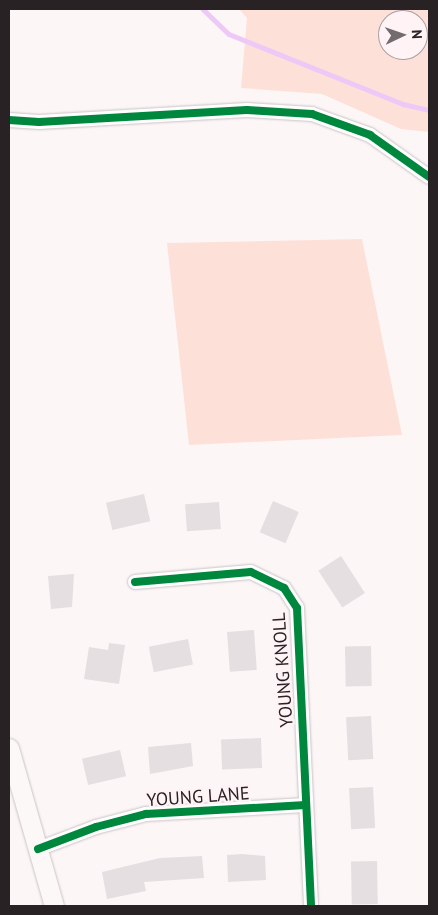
<!DOCTYPE html>
<html>
<head>
<meta charset="utf-8">
<style>
	body { margin:0 }
	#map { position:relative; width:438px; height:915px; overflow:hidden; background:#fcf6f7; font-family:"PT Sans",sans-serif }
	div>[style] { position:absolute }
	[style*='--x'] { left:calc(var(--x)*1px); top:calc(var(--y)*1px); width:calc(var(--w)*1px); rotate:calc(var(--a)*1deg) }
	.green>* { inset:0; background:#fde1d8 }
	.stream>* { height:4.5px; margin:-2.25px; padding:0 2.25px; transform-origin:2.25px; border-radius:2.25px; background:#eec8f7 }
	.building>* { inset:0; background:#e5dfe1; transform-origin:0 0 }
	.roads { filter:drop-shadow(0 0 1px #cac4c6) drop-shadow(0 0 1px #cac4c6) }
	.street>* { height:14px; margin:-7px; padding:0 7px; transform-origin:7px; border-radius:7px; background:#fffefe }
	.secondary>* { height:19px; margin:-9.5px; padding:0 9.5px; transform-origin:9.5px; border-radius:9.5px; background:#fcf8f8 }
	.cycleway>* { height:8px; margin:-4px; padding:0 4px; transform-origin:4px; border-radius:4px; background:#00873e }
	span { translate:-50% -50%; white-space:nowrap; text-align:center; line-height:1.15; -webkit-text-stroke:4.5px #fff3f6; paint-order:stroke }
	.street-label { font-size:18px; color:#292224 }
	.frame { position:absolute; inset:0; border:10px solid #292224; pointer-events:none }
	.north { position:absolute; left:378px; top:10px; width:50px; height:50px; box-sizing:border-box; background:#fff3f6; border:1px solid #a99fa2; border-radius:50%; rotate:87deg; font-size:14px; font-weight:700; line-height:20px; text-align:center; color:#292224 }
	.north::after { content:''; display:block; margin:auto; width:18px; height:22px; background:#736c6e; clip-path:polygon(50% 0,100% 100%,50% 72%,0 100%) }
</style>
</head>
<body>
<div id="map">
	<div class="green">
		<i style="clip-path:polygon(evenodd,239px 9px,429px 9px,429px 132px,401px 129px,322px 94px,241px 88px,247px 18px,239px 9px,388px 20px,418px 20px,418px 50px,388px 50px,388px 20px)"></i>
		<i style="clip-path:polygon(362px 239px,402px 435px,189px 445px,167px 243px)"></i>
	</div>
	<div class="stream">
		<i style="--x:203;--y:9;--w:36;--a:44"></i>
		<i style="--x:229;--y:34;--w:188;--a:21.9"></i>
		<i style="--x:403;--y:104;--w:27;--a:13"></i>
	</div>
	<div class="building">
		<i style="left:144px;top:494px;width:28px;height:39px;rotate:77deg"></i>
		<i style="left:273px;top:501px;width:28px;height:34px;rotate:23deg"></i>
		<i style="left:219px;top:502px;width:27px;height:34px;rotate:86deg"></i>
		<i style="left:341px;top:556px;width:44px;height:27px;rotate:57deg"></i>
		<i style="clip-path:polygon(74px 574px,72px 607px,51px 609px,48px 576px)"></i>
		<i style="left:254px;top:630px;width:40px;height:27px;rotate:86deg"></i>
		<i style="left:188px;top:639px;width:26px;height:40px;rotate:79deg"></i>
		<i style="clip-path:polygon(109px 643px,125px 645px,119px 684px,84px 679px,89px 647px,108px 650px)"></i>
		<i style="left:371px;top:646px;width:40px;height:26px;rotate:89deg"></i>
		<i style="left:371px;top:716px;width:43px;height:25px;rotate:87deg"></i>
		<i style="left:261px;top:738px;width:30px;height:40px;rotate:88deg"></i>
		<i style="clip-path:polygon(191px 743px,193px 766px,150px 774px,148px 747px)"></i>
		<i style="left:120px;top:750px;width:27px;height:39px;rotate:77deg"></i>
		<i style="left:373px;top:787px;width:41px;height:24px;rotate:87deg"></i>
		<i style="clip-path:polygon(242px 854px,265px 856px,266px 880px,228px 882px,227px 855px)"></i>
		<i style="clip-path:polygon(202px 856px,204px 878px,144px 882px,146px 891px,107px 899px,102px 872px,160px 858px)"></i>
		<i style="left:377px;top:861px;width:43px;height:26px;rotate:89deg"></i>
	</div>
	<div class="roads">
		<div class="street">
			<i style="--x:9;--y:120;--w:30;--a:4"></i>
			<i style="--x:39;--y:122;--w:208;--a:-3.3"></i>
			<i style="--x:247;--y:110;--w:65;--a:3.5"></i>
			<i style="--x:312;--y:114;--w:62;--a:19.9"></i>
			<i style="--x:370;--y:135;--w:72;--a:35.4"></i>
			<i style="--x:135;--y:582;--w:116;--a:-4.9"></i>
			<i style="--x:251;--y:572;--w:37;--a:26"></i>
			<i style="--x:284;--y:588;--w:24;--a:57"></i>
			<i style="--x:297;--y:608;--w:298;--a:87.3"></i>
			<i style="--x:38;--y:849;--w:62;--a:-20.8"></i>
			<i style="--x:96;--y:827;--w:52;--a:-14.6"></i>
			<i style="--x:146;--y:814;--w:160;--a:-3.2"></i>
		</div>
		<div class="secondary">
			<i style="--x:9;--y:748;--w:164;--a:74.1"></i>
		</div>
	</div>
	<div class="cycleway">
		<i style="--x:9;--y:120;--w:30;--a:4"></i>
		<i style="--x:39;--y:122;--w:208;--a:-3.3"></i>
		<i style="--x:247;--y:110;--w:65;--a:3.5"></i>
		<i style="--x:312;--y:114;--w:62;--a:19.9"></i>
		<i style="--x:370;--y:135;--w:72;--a:35.4"></i>
		<i style="--x:135;--y:582;--w:116;--a:-4.9"></i>
		<i style="--x:251;--y:572;--w:37;--a:26"></i>
		<i style="--x:284;--y:588;--w:24;--a:57"></i>
		<i style="--x:297;--y:608;--w:298;--a:87.3"></i>
		<i style="--x:38;--y:849;--w:62;--a:-20.8"></i>
		<i style="--x:96;--y:827;--w:52;--a:-14.6"></i>
		<i style="--x:146;--y:814;--w:160;--a:-3.2"></i>
	</div>
	<div class="street-label">
		<span style="left:283px;top:670px;rotate:-94deg">YOUNG KNOLL</span>
		<span style="left:198px;top:797px;rotate:-4deg">YOUNG LANE</span>
	</div>
	<div class="frame"></div>
	<div class="north">N</div>
</div>
</body>
</html>
